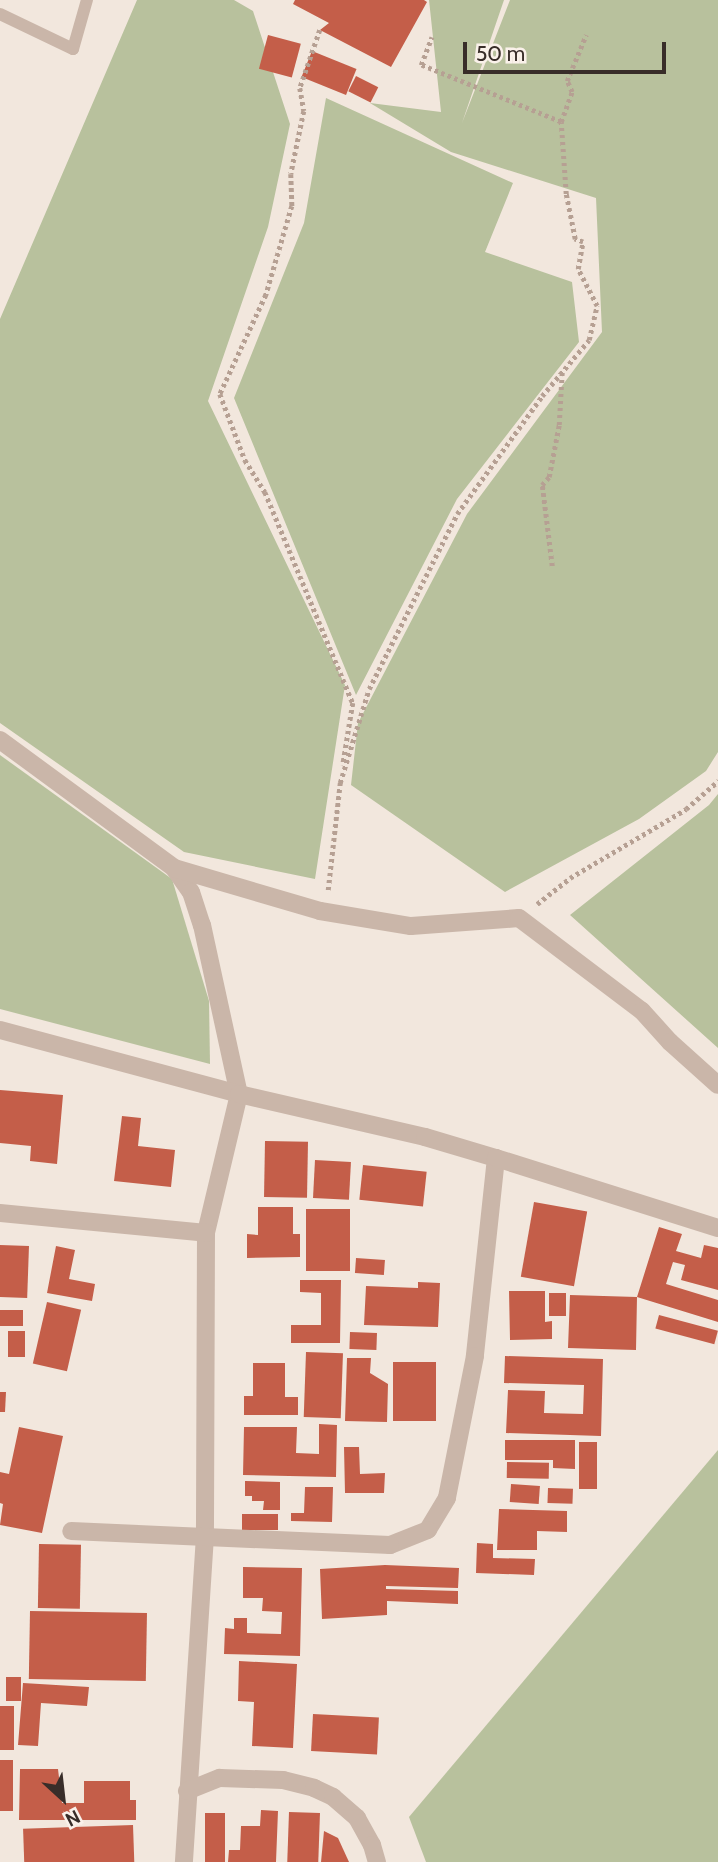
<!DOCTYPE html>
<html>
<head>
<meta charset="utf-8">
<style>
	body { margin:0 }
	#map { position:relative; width:718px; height:1862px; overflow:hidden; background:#f2e7dd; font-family:Cabin,sans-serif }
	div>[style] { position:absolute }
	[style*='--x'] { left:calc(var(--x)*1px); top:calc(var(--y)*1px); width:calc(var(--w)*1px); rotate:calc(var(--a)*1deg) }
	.green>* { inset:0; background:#b8c19d }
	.building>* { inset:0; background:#c45e49; transform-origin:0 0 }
	.path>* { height:4.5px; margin-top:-2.25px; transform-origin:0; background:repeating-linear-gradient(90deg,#b6a093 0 3.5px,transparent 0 7px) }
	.lane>* { height:12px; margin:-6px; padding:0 6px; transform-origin:6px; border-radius:6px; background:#cab6a9 }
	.street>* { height:18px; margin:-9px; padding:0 9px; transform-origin:9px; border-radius:9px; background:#cab6a9 }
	span { translate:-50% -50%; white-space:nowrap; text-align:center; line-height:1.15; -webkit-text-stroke:5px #faf1ea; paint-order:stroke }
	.north { position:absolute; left:28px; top:1764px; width:70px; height:70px; -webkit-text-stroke:5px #faf1ea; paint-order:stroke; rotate:153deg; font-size:19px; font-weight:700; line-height:28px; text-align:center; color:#382d29 }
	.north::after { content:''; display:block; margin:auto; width:24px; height:32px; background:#382d29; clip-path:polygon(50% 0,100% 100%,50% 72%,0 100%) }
	.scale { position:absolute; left:463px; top:42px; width:203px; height:32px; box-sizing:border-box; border:4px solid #382d29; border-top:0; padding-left:9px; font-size:21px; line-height:24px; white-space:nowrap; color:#382d29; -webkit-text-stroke:5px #faf1ea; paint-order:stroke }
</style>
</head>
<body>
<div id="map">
	<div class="green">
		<i style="clip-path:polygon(137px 0,234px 0,253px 11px,290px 124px,268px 227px,208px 401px,345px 685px,315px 879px,184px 852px,0 723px,0 319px)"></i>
		<i style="clip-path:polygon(429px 0,504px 0,462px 123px,510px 0,718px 0,718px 752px,706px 771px,639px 819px,505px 892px,351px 785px,358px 723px,467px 514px,602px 332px,596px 198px,451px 152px,370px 103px,441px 112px)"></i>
		<i style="clip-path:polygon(326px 98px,513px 183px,485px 252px,572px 282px,579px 342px,457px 499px,356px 695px,234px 398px,304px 223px)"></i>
		<i style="clip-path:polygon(0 755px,172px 879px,209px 1001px,210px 1064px,0 1009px)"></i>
		<i style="clip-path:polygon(718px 794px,718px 1048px,570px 915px,709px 805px)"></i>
		<i style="clip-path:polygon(718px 1450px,718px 1862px,426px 1862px,409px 1817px)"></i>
	</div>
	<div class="building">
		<i style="clip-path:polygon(295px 0,424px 0,427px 2px,391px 67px,320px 30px,329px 23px,293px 4px)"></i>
		<i style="left:268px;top:35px;width:34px;height:35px;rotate:15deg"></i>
		<i style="left:312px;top:51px;width:48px;height:28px;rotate:22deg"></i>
		<i style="left:356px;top:76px;width:25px;height:17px;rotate:27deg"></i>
		<i style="clip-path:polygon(0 1090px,63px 1095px,57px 1164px,30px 1161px,31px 1146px,0 1143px)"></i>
		<i style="clip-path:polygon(122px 1116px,141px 1118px,138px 1146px,175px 1150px,171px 1187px,114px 1181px)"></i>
		<i style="left:265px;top:1141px;width:43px;height:56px;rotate:1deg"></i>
		<i style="left:315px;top:1160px;width:36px;height:38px;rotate:3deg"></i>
		<i style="left:363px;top:1165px;width:64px;height:35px;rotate:6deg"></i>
		<i style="left:534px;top:1202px;width:54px;height:76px;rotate:10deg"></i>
		<i style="clip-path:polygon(258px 1207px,293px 1207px,293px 1234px,300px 1234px,300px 1257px,247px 1258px,247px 1234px,258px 1235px)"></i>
		<i style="left:306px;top:1209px;width:44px;height:62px"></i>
		<i style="clip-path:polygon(659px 1227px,682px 1234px,676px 1251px,701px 1258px,704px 1245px,718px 1248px,718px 1290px,681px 1280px,685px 1265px,673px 1262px,666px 1284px,718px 1300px,718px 1322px,637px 1297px,636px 1350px,568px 1348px,570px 1295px,637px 1297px)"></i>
		<i style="left:0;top:1245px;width:29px;height:52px;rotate:2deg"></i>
		<i style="clip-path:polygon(56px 1246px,75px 1250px,69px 1279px,95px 1284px,92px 1301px,47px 1293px)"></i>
		<i style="left:356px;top:1258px;width:29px;height:15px;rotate:4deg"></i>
		<i style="clip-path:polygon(300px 1280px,341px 1280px,340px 1343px,291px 1343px,291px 1325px,321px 1325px,321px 1293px,300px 1292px)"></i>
		<i style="clip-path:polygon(418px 1282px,440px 1283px,438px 1327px,364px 1325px,366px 1286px,418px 1288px)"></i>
		<i style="clip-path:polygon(509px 1291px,545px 1291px,545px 1322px,552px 1321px,552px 1339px,510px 1340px)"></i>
		<i style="left:549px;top:1293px;width:17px;height:23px"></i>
		<i style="left:47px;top:1302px;width:35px;height:63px;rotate:13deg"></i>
		<i style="left:0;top:1310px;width:23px;height:16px"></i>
		<i style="left:659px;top:1315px;width:61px;height:14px;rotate:15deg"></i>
		<i style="left:8px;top:1331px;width:17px;height:26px"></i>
		<i style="left:350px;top:1332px;width:27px;height:17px;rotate:2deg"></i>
		<i style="left:306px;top:1352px;width:37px;height:65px;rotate:2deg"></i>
		<i style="clip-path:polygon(505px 1356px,603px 1359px,601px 1436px,506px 1433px,508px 1390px,545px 1391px,544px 1413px,583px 1414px,584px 1385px,504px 1383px)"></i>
		<i style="clip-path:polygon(347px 1358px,371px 1358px,370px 1373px,388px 1384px,387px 1422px,345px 1421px)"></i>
		<i style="left:393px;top:1362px;width:43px;height:59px"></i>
		<i style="clip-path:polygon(253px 1363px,285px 1363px,285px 1397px,298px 1397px,298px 1415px,244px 1415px,244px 1396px,253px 1396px)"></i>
		<i style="clip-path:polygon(0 1392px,6px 1392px,5px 1412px,0 1412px)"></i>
		<i style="clip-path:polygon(319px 1424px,337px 1425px,336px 1477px,243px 1475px,244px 1427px,297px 1427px,296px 1453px,319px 1454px)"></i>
		<i style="clip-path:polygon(19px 1427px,63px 1436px,42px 1533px,0 1525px,3px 1504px,0 1503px,0 1472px,9px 1474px)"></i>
		<i style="clip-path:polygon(505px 1440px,575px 1440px,575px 1469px,553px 1468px,553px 1460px,505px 1460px)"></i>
		<i style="left:579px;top:1442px;width:18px;height:47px"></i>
		<i style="clip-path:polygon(344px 1447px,359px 1447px,360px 1474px,385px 1473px,384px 1493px,345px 1493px)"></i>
		<i style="left:507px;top:1462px;width:42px;height:16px;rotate:1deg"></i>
		<i style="clip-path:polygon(245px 1481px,280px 1482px,280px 1510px,263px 1510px,264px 1501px,252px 1501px,252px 1496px,245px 1496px)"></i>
		<i style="left:511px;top:1484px;width:29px;height:18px;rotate:4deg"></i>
		<i style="clip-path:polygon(305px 1487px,333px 1487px,332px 1522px,291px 1521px,291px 1513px,304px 1513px)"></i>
		<i style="left:548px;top:1488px;width:25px;height:15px;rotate:2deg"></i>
		<i style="clip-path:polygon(499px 1509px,567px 1511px,567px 1532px,537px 1531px,537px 1550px,497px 1550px)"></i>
		<i style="left:242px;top:1514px;width:36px;height:16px"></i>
		<i style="clip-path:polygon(477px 1543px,493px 1544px,493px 1558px,535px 1559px,534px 1575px,476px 1573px)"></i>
		<i style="left:39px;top:1544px;width:42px;height:64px;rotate:1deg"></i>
		<i style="clip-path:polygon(385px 1565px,459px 1568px,458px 1588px,386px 1586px,386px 1589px,458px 1591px,458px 1604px,387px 1601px,387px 1615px,322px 1619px,320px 1569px)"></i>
		<i style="clip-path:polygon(243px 1567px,302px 1568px,300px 1656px,224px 1654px,225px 1628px,234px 1629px,234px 1618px,247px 1618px,247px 1633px,281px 1634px,282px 1612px,262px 1611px,263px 1598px,243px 1598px)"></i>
		<i style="left:30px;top:1611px;width:117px;height:68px;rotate:1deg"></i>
		<i style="clip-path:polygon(239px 1661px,297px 1664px,293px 1748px,252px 1746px,254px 1702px,238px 1701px)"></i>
		<i style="left:6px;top:1677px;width:15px;height:24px"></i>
		<i style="clip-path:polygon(23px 1683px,89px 1687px,87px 1706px,41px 1703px,38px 1746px,18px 1745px)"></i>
		<i style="left:0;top:1706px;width:14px;height:44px"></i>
		<i style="left:313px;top:1714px;width:66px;height:37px;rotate:3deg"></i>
		<i style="left:0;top:1760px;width:13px;height:51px"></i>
		<i style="clip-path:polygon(20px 1769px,58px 1769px,62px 1803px,84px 1803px,84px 1781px,130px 1781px,130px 1800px,136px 1800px,136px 1820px,19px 1820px)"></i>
		<i style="clip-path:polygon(261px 1810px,278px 1811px,276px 1862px,228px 1862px,229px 1850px,240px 1850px,241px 1826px,260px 1826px)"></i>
		<i style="left:289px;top:1812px;width:31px;height:50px;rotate:2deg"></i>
		<i style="left:205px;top:1813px;width:20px;height:49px"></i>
		<i style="left:133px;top:1825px;width:37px;height:110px;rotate:88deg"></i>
		<i style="clip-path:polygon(324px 1831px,338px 1838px,349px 1862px,321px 1862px)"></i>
	</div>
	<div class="path">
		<i style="--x:320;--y:30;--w:61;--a:109"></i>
		<i style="--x:300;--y:88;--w:23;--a:80"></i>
		<i style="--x:304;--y:111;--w:64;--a:101.7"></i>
		<i style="--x:291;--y:174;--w:32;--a:88"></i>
		<i style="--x:292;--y:206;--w:93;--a:106.3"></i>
		<i style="--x:266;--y:295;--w:109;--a:114.9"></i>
		<i style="--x:220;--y:394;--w:71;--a:69.3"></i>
		<i style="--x:245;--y:460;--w:38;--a:58"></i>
		<i style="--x:265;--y:492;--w:229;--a:67.4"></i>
		<i style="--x:353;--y:703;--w:63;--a:99.2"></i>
		<i style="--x:561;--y:122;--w:32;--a:-70"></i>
		<i style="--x:572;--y:92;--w:12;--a:-114"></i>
		<i style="--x:567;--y:81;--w:50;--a:-67.6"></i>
		<i style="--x:552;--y:566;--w:82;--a:-97"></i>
		<i style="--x:542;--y:485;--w:11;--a:-49"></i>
		<i style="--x:549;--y:477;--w:53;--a:-79.1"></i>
		<i style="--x:559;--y:425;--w:53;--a:-86.8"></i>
		<i style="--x:328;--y:890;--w:108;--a:-83.6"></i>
		<i style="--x:340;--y:783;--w:98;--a:-72.9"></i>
		<i style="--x:369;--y:689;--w:196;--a:-63.3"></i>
		<i style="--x:457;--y:514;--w:145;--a:-54.2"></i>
		<i style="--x:542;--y:396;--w:73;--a:-50"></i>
		<i style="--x:589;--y:340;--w:35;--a:-77"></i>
		<i style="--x:597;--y:306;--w:42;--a:-117.2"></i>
		<i style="--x:578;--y:269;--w:27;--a:-80"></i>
		<i style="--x:583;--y:242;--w:9;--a:-159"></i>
		<i style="--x:575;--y:239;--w:46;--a:-101.3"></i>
		<i style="--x:566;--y:194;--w:72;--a:-94"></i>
		<i style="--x:561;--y:122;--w:151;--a:-157.8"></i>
		<i style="--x:421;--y:65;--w:30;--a:-69"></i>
		<i style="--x:537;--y:904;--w:42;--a:-38.2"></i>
		<i style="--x:570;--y:878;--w:135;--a:-30.7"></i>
		<i style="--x:686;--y:809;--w:43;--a:-41.2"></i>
	</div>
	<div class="lane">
		<i style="--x:0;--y:14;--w:81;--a:25.6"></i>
		<i style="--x:73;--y:49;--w:51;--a:-74.1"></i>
	</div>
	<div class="street">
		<i style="--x:0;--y:740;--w:216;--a:36.3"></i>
		<i style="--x:174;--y:868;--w:29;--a:55"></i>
		<i style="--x:191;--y:892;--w:35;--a:72"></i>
		<i style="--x:202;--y:925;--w:173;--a:77.7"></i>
		<i style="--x:239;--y:1094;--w:143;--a:103.4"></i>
		<i style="--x:206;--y:1233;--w:303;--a:90.2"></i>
		<i style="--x:205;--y:1536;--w:327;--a:93.7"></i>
		<i style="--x:174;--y:868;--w:152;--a:16.4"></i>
		<i style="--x:320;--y:911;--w:92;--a:9.4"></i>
		<i style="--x:411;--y:926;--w:108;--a:-4.2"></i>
		<i style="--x:519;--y:918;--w:154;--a:37.1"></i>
		<i style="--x:642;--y:1011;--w:42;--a:47.9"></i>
		<i style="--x:670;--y:1042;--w:64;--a:41.9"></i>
		<i style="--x:0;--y:1030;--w:247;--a:15"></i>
		<i style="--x:239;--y:1094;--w:191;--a:13"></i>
		<i style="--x:425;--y:1137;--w:74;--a:16.5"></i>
		<i style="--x:496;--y:1158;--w:199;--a:96.1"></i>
		<i style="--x:475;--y:1356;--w:145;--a:101.2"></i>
		<i style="--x:447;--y:1498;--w:37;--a:121"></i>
		<i style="--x:428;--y:1530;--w:41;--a:158.5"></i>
		<i style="--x:390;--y:1545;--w:319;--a:-177.5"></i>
		<i style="--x:496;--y:1158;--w:233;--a:17.5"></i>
		<i style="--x:0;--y:1213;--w:207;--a:5.5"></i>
		<i style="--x:187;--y:1791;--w:35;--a:-22"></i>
		<i style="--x:220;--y:1778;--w:63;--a:1.8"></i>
		<i style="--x:283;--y:1780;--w:32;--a:14"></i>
		<i style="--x:314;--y:1788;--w:21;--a:25"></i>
		<i style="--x:333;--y:1797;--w:32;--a:41"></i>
		<i style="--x:357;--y:1818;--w:31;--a:61"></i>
		<i style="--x:372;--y:1845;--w:18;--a:74"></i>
	</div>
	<div class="north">N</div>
	<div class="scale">50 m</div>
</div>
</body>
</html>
